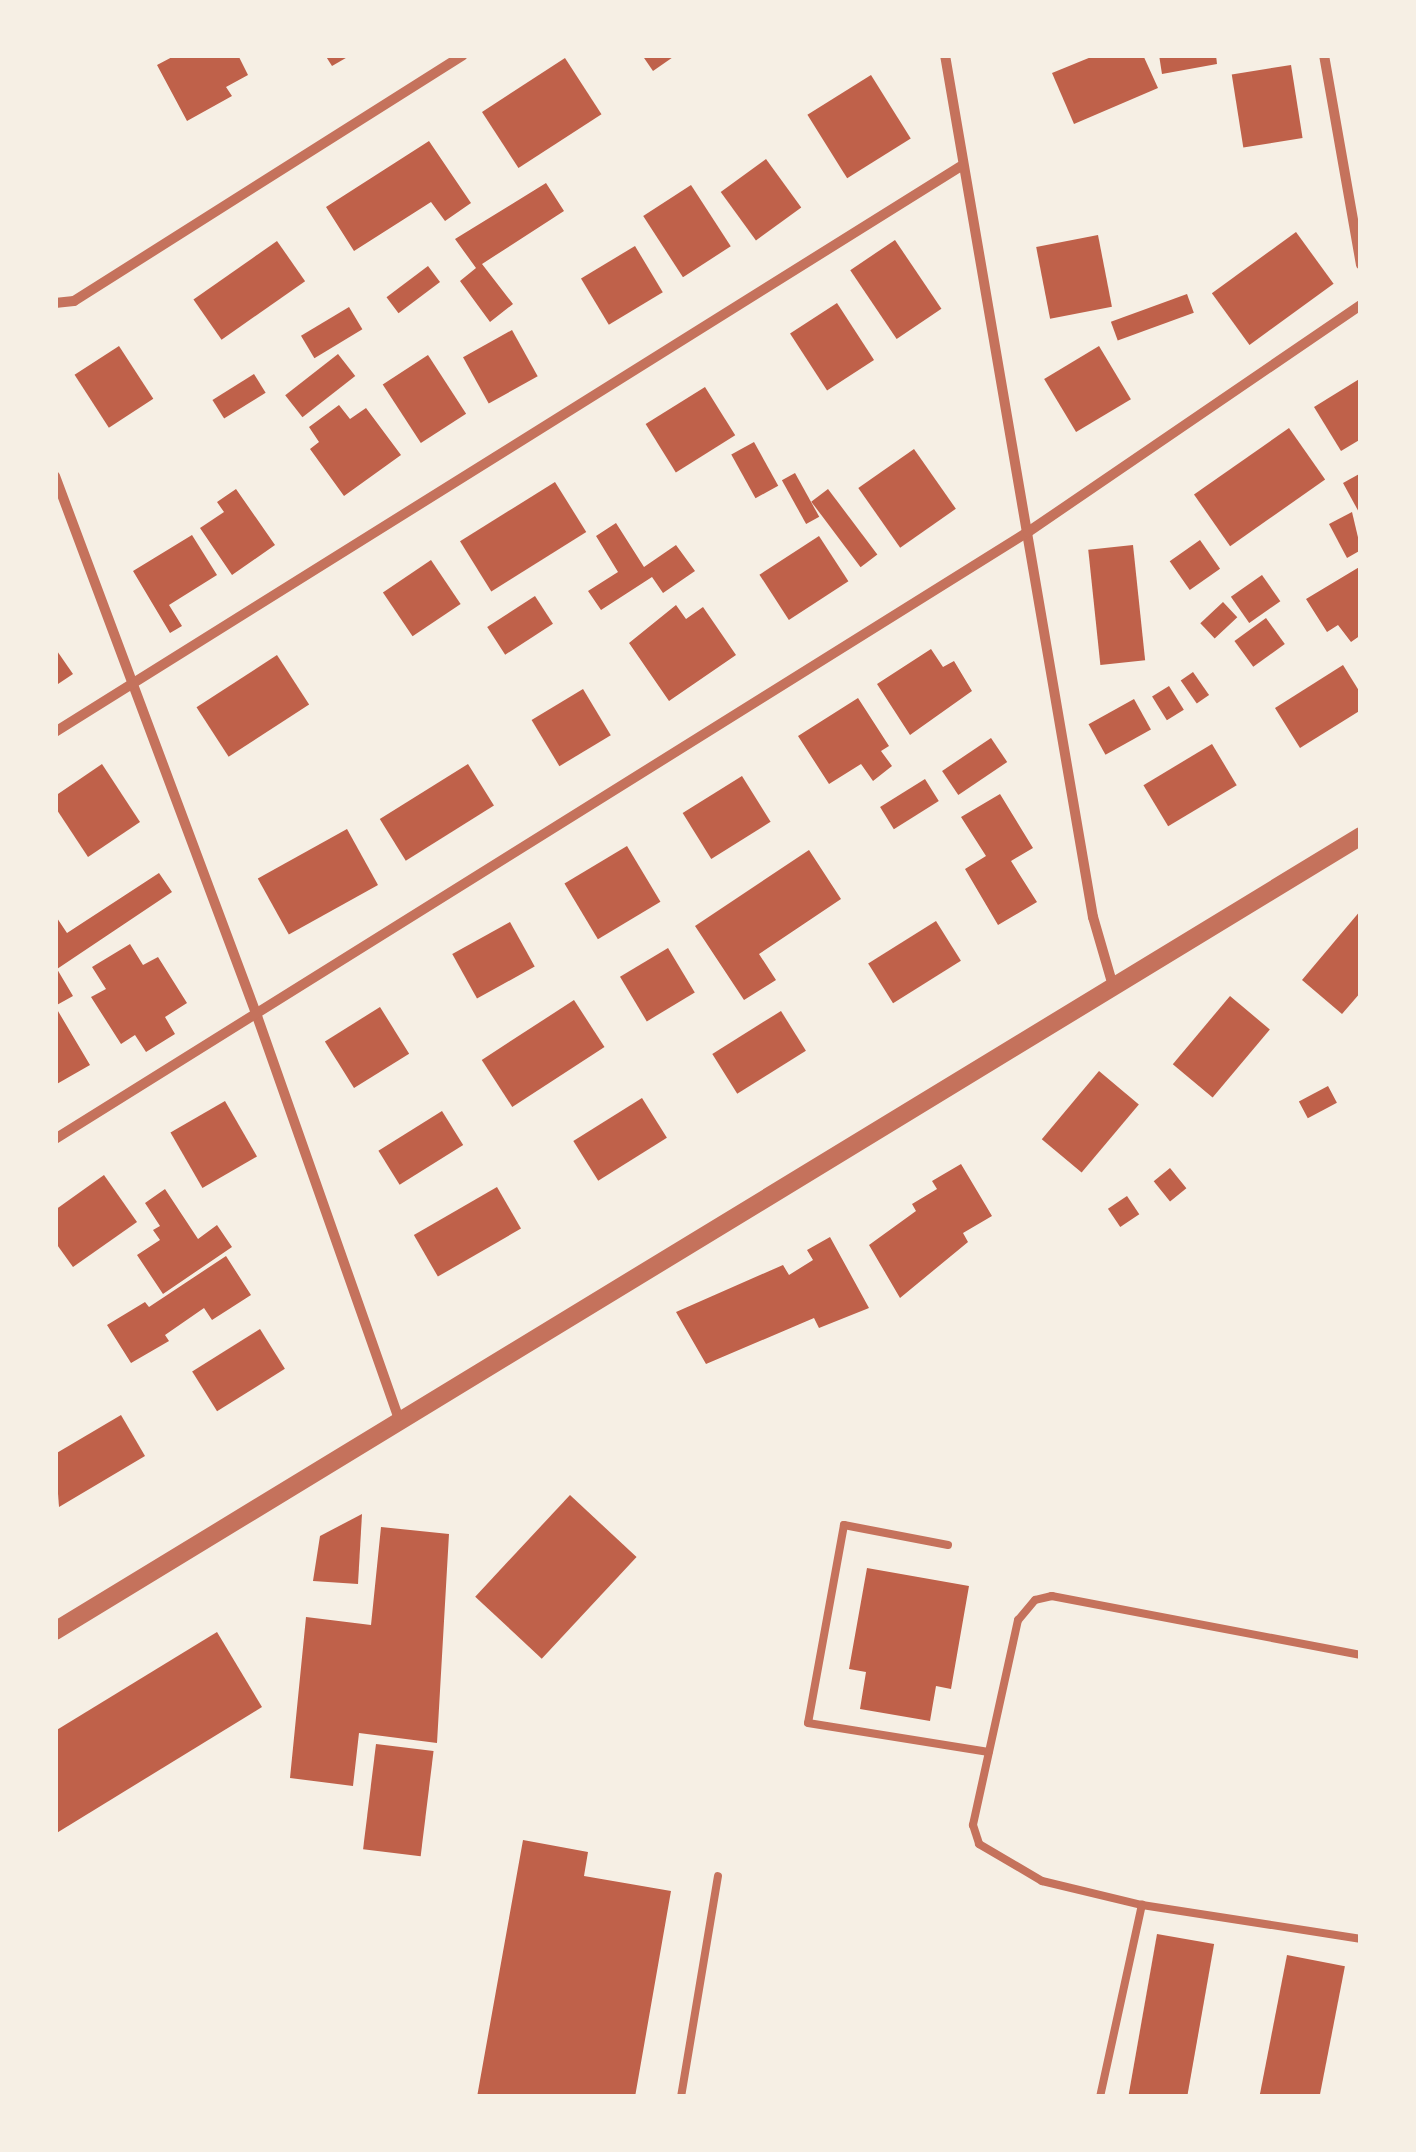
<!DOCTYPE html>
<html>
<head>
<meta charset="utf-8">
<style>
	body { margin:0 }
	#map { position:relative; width:1416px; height:2152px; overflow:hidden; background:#f6efe4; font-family:Lato,sans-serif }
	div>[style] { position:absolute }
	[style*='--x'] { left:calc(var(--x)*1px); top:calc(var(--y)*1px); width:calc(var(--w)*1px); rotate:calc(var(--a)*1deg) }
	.building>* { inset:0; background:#bf614a; transform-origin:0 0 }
	.service>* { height:8px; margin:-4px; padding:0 4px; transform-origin:4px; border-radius:4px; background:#c5725c }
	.minor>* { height:10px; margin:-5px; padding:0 5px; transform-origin:5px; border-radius:5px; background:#c5725c }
	.tertiary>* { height:18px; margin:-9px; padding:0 9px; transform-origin:9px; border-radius:9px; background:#c5725c }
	span { translate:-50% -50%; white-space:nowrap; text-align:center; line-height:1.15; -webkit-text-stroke:8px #f6efe4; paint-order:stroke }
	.frame { position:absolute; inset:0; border:58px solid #f6efe4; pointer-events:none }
</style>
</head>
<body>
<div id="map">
	<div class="building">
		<i style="clip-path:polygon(176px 55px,238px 55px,248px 75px,226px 87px,232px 96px,187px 121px,157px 65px)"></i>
		<i style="clip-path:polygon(325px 55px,351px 55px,332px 66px)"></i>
		<i style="clip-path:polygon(642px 55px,676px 55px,653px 71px)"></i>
		<i style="clip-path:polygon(1096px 55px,1143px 55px,1158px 88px,1074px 124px,1052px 73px)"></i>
		<i style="clip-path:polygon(1159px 55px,1216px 55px,1217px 64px,1162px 74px)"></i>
		<i style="left:565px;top:58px;width:67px;height:99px;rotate:57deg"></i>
		<i style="left:1291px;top:65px;width:74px;height:60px;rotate:81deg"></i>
		<i style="left:871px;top:75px;width:75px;height:75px;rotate:58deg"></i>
		<i style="clip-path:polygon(429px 141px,471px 203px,445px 221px,431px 202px,354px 251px,326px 207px)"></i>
		<i style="left:766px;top:159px;width:60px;height:56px;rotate:54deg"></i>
		<i style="clip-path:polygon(546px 183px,564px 211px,482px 264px,513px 304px,490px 322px,460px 281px,476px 268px,455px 239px)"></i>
		<i style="left:691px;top:185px;width:73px;height:57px;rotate:57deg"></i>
		<i style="left:1296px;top:232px;width:64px;height:104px;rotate:54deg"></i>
		<i style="left:1098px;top:235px;width:73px;height:63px;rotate:79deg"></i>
		<i style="left:895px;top:240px;width:83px;height:54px;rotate:56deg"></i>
		<i style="left:277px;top:241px;width:49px;height:102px;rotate:55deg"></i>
		<i style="left:635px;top:246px;width:54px;height:63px;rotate:59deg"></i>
		<i style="left:428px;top:266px;width:20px;height:52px;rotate:53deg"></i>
		<i style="left:1187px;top:294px;width:20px;height:81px;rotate:70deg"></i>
		<i style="left:837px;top:303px;width:68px;height:56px;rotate:57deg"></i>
		<i style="left:349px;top:307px;width:26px;height:56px;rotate:59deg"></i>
		<i style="left:512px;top:330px;width:53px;height:56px;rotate:61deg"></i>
		<i style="left:119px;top:346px;width:63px;height:53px;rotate:57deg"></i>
		<i style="left:1099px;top:346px;width:62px;height:64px;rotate:59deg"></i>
		<i style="left:338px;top:354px;width:28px;height:67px;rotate:52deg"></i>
		<i style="left:428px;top:355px;width:70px;height:54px;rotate:57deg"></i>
		<i style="left:254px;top:374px;width:22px;height:49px;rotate:58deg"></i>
		<i style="clip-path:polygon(1361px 378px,1361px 439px,1341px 451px,1314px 407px)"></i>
		<i style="left:705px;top:387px;width:57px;height:70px;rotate:58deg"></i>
		<i style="clip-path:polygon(339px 405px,350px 419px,366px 408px,401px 455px,344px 496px,310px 449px,319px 442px,309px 427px)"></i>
		<i style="left:1289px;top:428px;width:63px;height:116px;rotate:55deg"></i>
		<i style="left:754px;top:442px;width:50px;height:26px;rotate:61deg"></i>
		<i style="left:914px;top:449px;width:73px;height:68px;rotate:55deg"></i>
		<i style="left:795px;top:473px;width:50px;height:15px;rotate:61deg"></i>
		<i style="clip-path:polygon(1361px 473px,1361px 516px,1343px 483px)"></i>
		<i style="left:555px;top:482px;width:59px;height:112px;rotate:58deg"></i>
		<i style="clip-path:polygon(236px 489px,275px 545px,232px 575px,200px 528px,224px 512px,217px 502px)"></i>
		<i style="left:828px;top:489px;width:82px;height:21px;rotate:53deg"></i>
		<i style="clip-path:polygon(1352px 512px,1361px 550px,1347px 558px,1329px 524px)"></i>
		<i style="clip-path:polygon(616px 523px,644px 567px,676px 545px,695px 571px,663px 593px,652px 577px,601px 610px,588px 591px,618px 572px,596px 536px)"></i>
		<i style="clip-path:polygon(192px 535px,217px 575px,169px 605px,182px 626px,170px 633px,133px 571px)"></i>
		<i style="left:819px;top:536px;width:54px;height:71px;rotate:57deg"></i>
		<i style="left:1200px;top:540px;width:35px;height:37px;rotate:55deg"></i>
		<i style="left:1133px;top:545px;width:116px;height:45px;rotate:84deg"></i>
		<i style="left:431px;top:560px;width:53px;height:58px;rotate:56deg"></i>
		<i style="clip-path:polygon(1361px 566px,1361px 635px,1351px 642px,1338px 625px,1327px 632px,1306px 599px)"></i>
		<i style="left:1262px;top:575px;width:32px;height:38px;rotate:55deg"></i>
		<i style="left:535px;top:596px;width:33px;height:57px;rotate:57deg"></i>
		<i style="left:1223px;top:602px;width:21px;height:31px;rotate:47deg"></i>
		<i style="clip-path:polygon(676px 605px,686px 619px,703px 607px,736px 655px,669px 701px,629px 643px)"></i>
		<i style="left:1266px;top:618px;width:32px;height:39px;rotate:54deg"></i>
		<i style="clip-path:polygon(55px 648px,73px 674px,55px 686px)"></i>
		<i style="clip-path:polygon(931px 649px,943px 667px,954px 661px,972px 691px,910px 735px,877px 684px)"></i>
		<i style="left:277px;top:655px;width:59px;height:96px;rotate:57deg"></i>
		<i style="clip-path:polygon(1343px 665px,1361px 694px,1361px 710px,1300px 748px,1275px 708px)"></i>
		<i style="left:1193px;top:672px;width:28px;height:15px;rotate:55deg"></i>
		<i style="left:1169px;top:686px;width:28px;height:20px;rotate:58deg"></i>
		<i style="left:583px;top:689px;width:54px;height:60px;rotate:59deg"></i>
		<i style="clip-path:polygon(858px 698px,889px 746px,881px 751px,892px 766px,873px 781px,861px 764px,829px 784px,798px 736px)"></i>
		<i style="left:1134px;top:699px;width:35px;height:52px;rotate:61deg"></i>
		<i style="left:991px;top:738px;width:29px;height:59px;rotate:56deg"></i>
		<i style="left:1212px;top:744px;width:48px;height:80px;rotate:59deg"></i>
		<i style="clip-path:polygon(102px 764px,140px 822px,88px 857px,55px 807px,55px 796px)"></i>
		<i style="left:468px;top:764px;width:49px;height:104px;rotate:58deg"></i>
		<i style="left:742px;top:776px;width:54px;height:70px;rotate:58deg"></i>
		<i style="left:925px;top:779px;width:26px;height:53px;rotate:58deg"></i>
		<i style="clip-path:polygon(1000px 794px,1033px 848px,1011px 861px,1037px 902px,998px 925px,965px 869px,986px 856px,961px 817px)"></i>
		<i style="left:347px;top:829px;width:64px;height:102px;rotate:61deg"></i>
		<i style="left:627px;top:846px;width:65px;height:73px;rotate:59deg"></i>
		<i style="clip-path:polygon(809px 850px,841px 899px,759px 954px,776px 980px,744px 1000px,695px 926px)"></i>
		<i style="clip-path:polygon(159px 873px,172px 892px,57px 969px,73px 996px,55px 1006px,90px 1065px,55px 1085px,55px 915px,67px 933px)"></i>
		<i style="clip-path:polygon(1361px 910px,1361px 992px,1342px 1014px,1302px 980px)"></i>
		<i style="left:936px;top:921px;width:47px;height:80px;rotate:58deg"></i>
		<i style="left:510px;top:922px;width:51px;height:66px;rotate:61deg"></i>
		<i style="clip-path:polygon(130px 944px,143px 965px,158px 957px,187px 1003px,165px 1017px,175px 1034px,146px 1052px,135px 1035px,121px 1044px,91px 997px,106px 989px,92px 967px)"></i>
		<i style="left:668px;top:948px;width:52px;height:56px;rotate:59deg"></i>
		<i style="left:1230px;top:996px;width:52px;height:89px;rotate:40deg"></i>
		<i style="left:574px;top:1000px;width:56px;height:110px;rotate:57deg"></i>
		<i style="left:380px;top:1007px;width:55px;height:65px;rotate:58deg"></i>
		<i style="left:781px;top:1011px;width:47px;height:81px;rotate:58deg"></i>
		<i style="left:1099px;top:1071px;width:52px;height:89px;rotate:40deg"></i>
		<i style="left:1328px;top:1086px;width:19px;height:33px;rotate:62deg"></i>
		<i style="left:642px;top:1098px;width:47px;height:81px;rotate:58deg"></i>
		<i style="left:225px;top:1101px;width:64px;height:63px;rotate:60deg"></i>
		<i style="left:442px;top:1111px;width:40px;height:75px;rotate:58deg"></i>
		<i style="clip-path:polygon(961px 1164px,992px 1216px,963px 1233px,968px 1242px,900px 1298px,869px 1245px,916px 1211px,912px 1204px,937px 1189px,932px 1181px)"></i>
		<i style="left:1170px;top:1168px;width:26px;height:21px;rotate:51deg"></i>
		<i style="clip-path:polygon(104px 1175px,137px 1222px,73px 1267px,55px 1242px,55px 1210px)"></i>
		<i style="left:497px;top:1187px;width:48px;height:96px;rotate:60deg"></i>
		<i style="clip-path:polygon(165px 1189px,198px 1239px,217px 1225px,232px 1247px,163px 1294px,137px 1255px,160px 1240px,153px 1230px,160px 1226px,145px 1203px)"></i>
		<i style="left:1127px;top:1196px;width:22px;height:23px;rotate:56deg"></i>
		<i style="clip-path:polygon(830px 1237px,869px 1308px,819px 1328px,814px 1318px,706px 1364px,676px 1312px,783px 1265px,789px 1275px,813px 1260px,807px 1250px)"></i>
		<i style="clip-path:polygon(226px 1256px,251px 1295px,212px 1320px,204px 1308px,165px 1335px,169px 1341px,131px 1363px,107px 1325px,145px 1302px,149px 1307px)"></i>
		<i style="left:260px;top:1329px;width:47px;height:80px;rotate:58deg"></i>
		<i style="clip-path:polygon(121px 1415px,145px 1456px,59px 1507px,55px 1454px)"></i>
		<i style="left:570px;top:1495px;width:91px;height:139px;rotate:43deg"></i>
		<i style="clip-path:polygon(362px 1514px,358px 1584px,313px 1581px,320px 1536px)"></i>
		<i style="clip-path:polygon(381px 1527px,449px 1534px,437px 1743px,359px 1733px,353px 1786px,290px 1778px,306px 1617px,371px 1625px)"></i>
		<i style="clip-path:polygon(867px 1568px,969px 1586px,951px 1689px,936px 1686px,930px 1721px,860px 1709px,866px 1672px,849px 1669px)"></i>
		<i style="clip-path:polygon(217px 1632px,262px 1707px,55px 1834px,55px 1731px)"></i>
		<i style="left:376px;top:1744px;width:58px;height:106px;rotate:7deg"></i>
		<i style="clip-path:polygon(523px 1840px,588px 1852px,584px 1876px,671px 1891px,635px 2097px,477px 2097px)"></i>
		<i style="left:1157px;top:1934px;width:58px;height:166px;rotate:10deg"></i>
		<i style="left:1287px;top:1955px;width:59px;height:144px;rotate:11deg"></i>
	</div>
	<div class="service">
		<i style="--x:948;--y:1545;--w:106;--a:-169.1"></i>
		<i style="--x:844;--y:1525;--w:201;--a:100.3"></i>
		<i style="--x:808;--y:1723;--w:183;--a:9.1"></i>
		<i style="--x:1361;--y:1655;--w:315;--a:-169.2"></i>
		<i style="--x:1052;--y:1596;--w:17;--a:167"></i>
		<i style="--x:1035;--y:1600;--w:26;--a:130"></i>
		<i style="--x:1018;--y:1620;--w:210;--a:102.4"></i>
		<i style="--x:973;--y:1825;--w:20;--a:72"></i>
		<i style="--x:979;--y:1844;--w:73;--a:30.4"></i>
		<i style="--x:1042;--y:1881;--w:103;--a:13.5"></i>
		<i style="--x:1142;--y:1905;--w:222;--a:8.8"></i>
		<i style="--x:681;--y:2097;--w:224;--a:-80.5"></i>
		<i style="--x:1100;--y:2097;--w:197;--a:-77.7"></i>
	</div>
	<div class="minor">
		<i style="--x:945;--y:55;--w:875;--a:80.26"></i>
		<i style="--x:1093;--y:917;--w:72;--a:73.8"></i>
		<i style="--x:1324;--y:55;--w:213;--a:80"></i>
		<i style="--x:55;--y:303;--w:19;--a:-6"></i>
		<i style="--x:74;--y:301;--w:460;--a:-32.3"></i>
		<i style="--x:55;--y:476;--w:577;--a:69.49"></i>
		<i style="--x:257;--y:1016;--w:428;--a:70.6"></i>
		<i style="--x:55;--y:732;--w:1068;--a:-31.99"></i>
		<i style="--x:55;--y:1139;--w:1147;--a:-31.96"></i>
		<i style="--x:1028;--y:532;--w:403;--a:-34.3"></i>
	</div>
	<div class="tertiary">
		<i style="--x:55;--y:1631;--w:1529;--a:-31.33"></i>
	</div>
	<div class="frame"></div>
</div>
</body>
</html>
